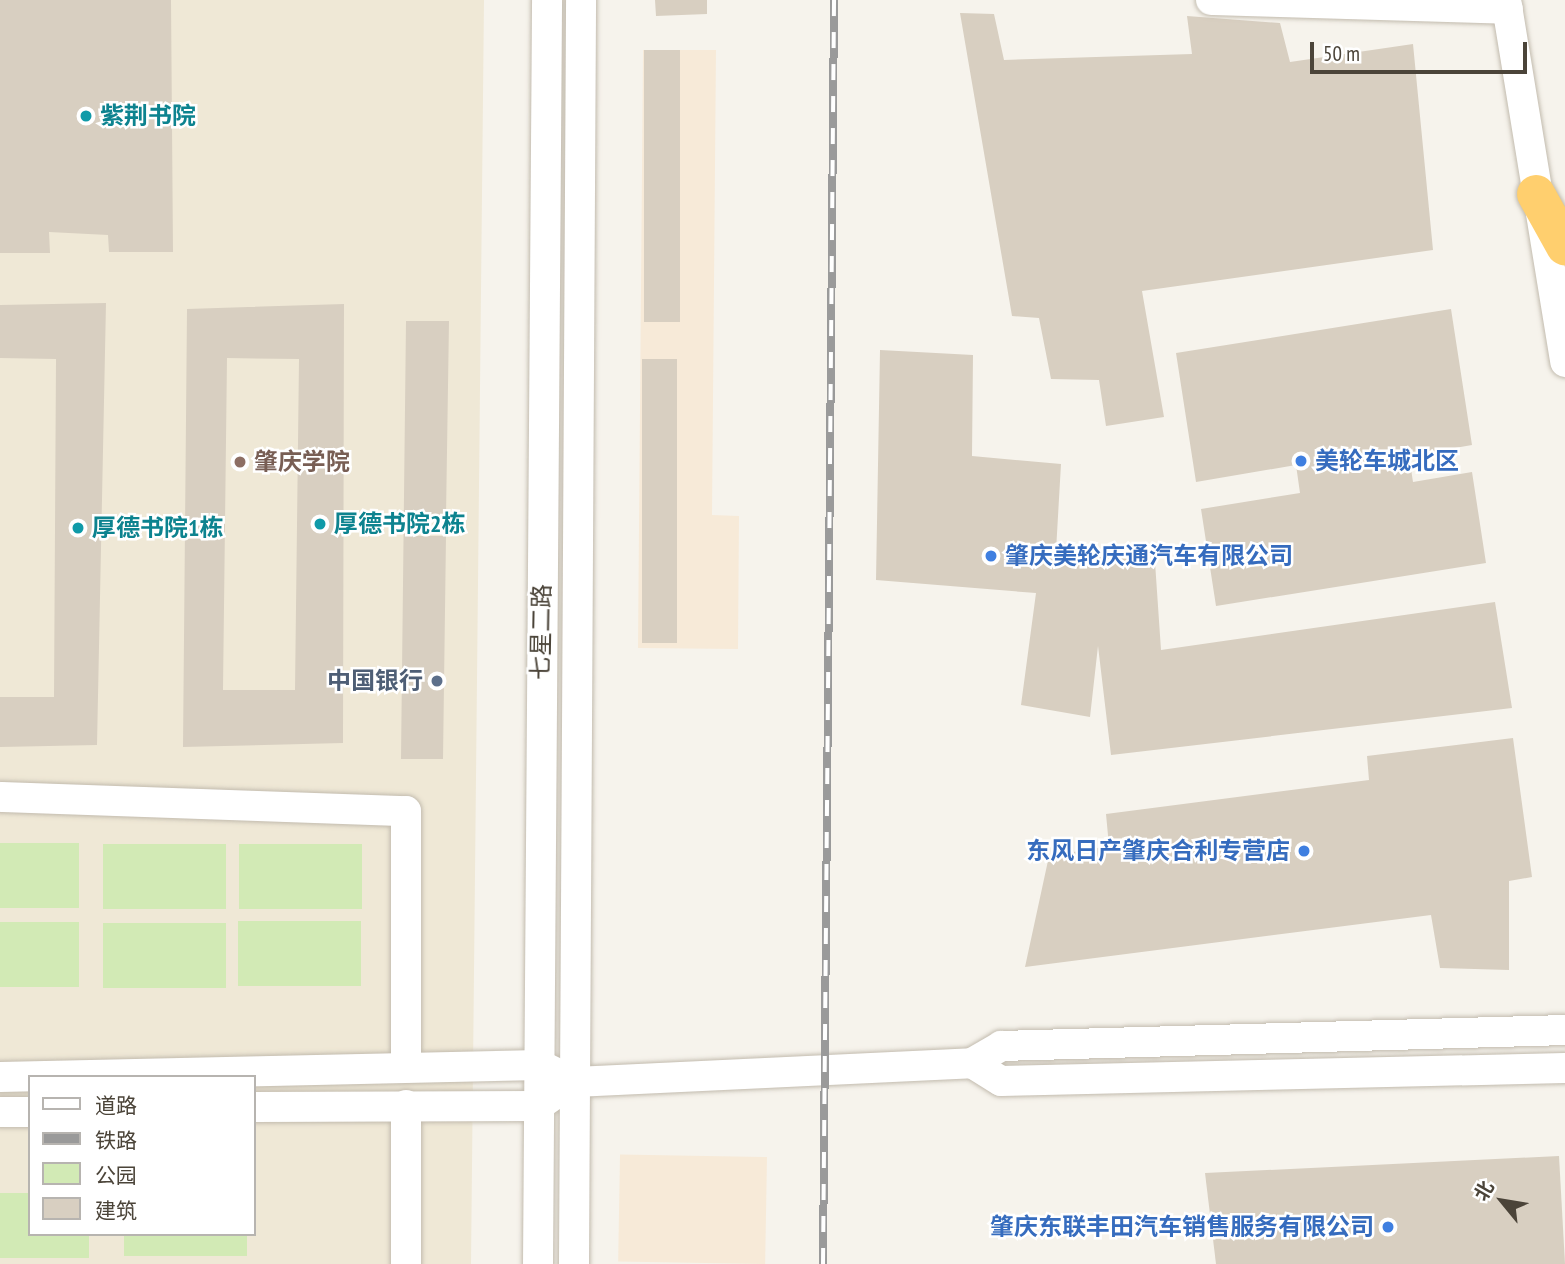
<!DOCTYPE html>
<html>
<head>
<meta charset="utf-8">
<style>
	body { margin:0 }
	#map { position:relative; width:1565px; height:1264px; overflow:hidden; background:#f6f3ec; font-family:"PT Sans Narrow","Noto Sans SC",sans-serif }
	div>[style] { position:absolute }
	[style*='--x'] { left:calc(var(--x)*1px); top:calc(var(--y)*1px); width:calc(var(--w)*1px); rotate:calc(var(--a)*1deg) }
	.commercial>* { inset:0; background:#f7ead8; transform-origin:0 0 }
	.education>* { inset:0; background:#efe8d6 }
	.green>* { inset:0; background:#d2eab5; transform-origin:0 0 }
	.building>* { inset:0; background:#d8cfc1; transform-origin:0 0 }
	.roads { filter:drop-shadow(0 0 2px #c2bbae) drop-shadow(0 0 2px #c2bbae) }
	.minor>* { height:30px; margin:-15px; padding:0 15px; transform-origin:15px; border-radius:15px; background:#fff }
	.highway>* { height:38px; margin:-19px; padding:0 19px; transform-origin:19px; border-radius:19px; background:#ffcf6e }
	.rail>* { height:8px; margin-top:-4px; transform-origin:0; background:repeating-linear-gradient(90deg,#fff 0 16px,#9a9a9a 0 32px); box-sizing:border-box; border-block:2px solid #9a9a9a }
	.dots>* { width:19px; height:19px; translate:-50% -50%; box-sizing:border-box; border:4px solid #fff; border-radius:50% }
	span { translate:-50% -50%; white-space:nowrap; text-align:center; line-height:1.15; -webkit-text-stroke:5px #fff; paint-order:stroke }
	.culture-label { font-size:24px; color:#0d838f; font-weight:700 }
	.left { translate:0 -50%; text-align:left }
	.shop-label { font-size:24px; color:#366cbe; font-weight:700 }
	.right { translate:-100% -50%; text-align:right }
	.education-label { font-size:24px; color:#785e54; font-weight:700 }
	.street-label { font-size:24px; color:#4b4439 }
	.service-label { font-size:24px; color:#4e5e75; font-weight:700 }
	.legend { position:absolute; left:28px; top:1075px; width:228px; height:161px; box-sizing:border-box; background:#fff; border:2px solid #b7b4b0; margin:0; padding:9px 12px; list-style:none; font-size:21px; color:#4b4439 }
	.legend li { display:flex; align-items:center; gap:14px; height:35px }
	.legend b { width:35px; border:2px solid #b7b4b0 }
	.north { position:absolute; left:1467px; top:1166px; width:70px; height:70px; -webkit-text-stroke:5px #fff; paint-order:stroke; rotate:300deg; font-size:19px; font-weight:700; line-height:28px; text-align:center; color:#4b4439 }
	.north::after { content:''; display:block; margin:auto; width:24px; height:32px; background:#4b4439; clip-path:polygon(50% 0,100% 100%,50% 72%,0 100%) }
	.scale { position:absolute; left:1310px; top:42px; width:217px; height:32px; box-sizing:border-box; border:4px solid #4b4439; border-top:0; padding-left:9px; font-size:21px; line-height:24px; white-space:nowrap; color:#4b4439; -webkit-text-stroke:5px #fff; paint-order:stroke }
</style>
</head>
<body>
<div id="map">
	<div class="commercial">
		<i style="clip-path:polygon(643px 50px,716px 50px,712px 515px,739px 516px,738px 649px,638px 648px)"></i>
		<i style="left:767px;top:1157px;width:107px;height:147px;rotate:91deg"></i>
	</div>
	<div class="education">
		<i style="clip-path:polygon(evenodd,0 0,484px 0,471px 1264px,0 1264px,0 0,30px 1077px,254px 1077px,254px 1234px,30px 1234px,30px 1077px)"></i>
	</div>
	<div class="green">
		<i style="left:79px;top:843px;width:65px;height:79px;rotate:90deg"></i>
		<i style="left:226px;top:844px;width:65px;height:123px;rotate:90deg"></i>
		<i style="left:362px;top:844px;width:65px;height:123px;rotate:90deg"></i>
		<i style="left:361px;top:921px;width:65px;height:123px;rotate:90deg"></i>
		<i style="left:0;top:922px;width:79px;height:65px"></i>
		<i style="left:103px;top:923px;width:123px;height:65px"></i>
		<i style="clip-path:polygon(0 1193px,30px 1193px,30px 1234px,89px 1234px,89px 1258px,0 1258px)"></i>
		<i style="left:124px;top:1234px;width:123px;height:22px"></i>
	</div>
	<div class="building">
		<i style="clip-path:polygon(0 0,171px 0,173px 252px,109px 252px,108px 235px,49px 232px,50px 253px,0 253px)"></i>
		<i style="clip-path:polygon(655px 0,707px 0,707px 14px,656px 16px)"></i>
		<i style="clip-path:polygon(960px 13px,994px 14px,1004px 60px,1192px 54px,1187px 16px,1280px 23px,1290px 62px,1413px 44px,1433px 250px,1142px 291px,1164px 417px,1106px 426px,1099px 380px,1051px 379px,1039px 318px,1012px 316px)"></i>
		<i style="left:644px;top:50px;width:36px;height:272px"></i>
		<i style="clip-path:polygon(106px 303px,97px 745px,0 747px,0 697px,54px 697px,56px 359px,0 358px,0 305px)"></i>
		<i style="clip-path:polygon(evenodd,344px 304px,343px 743px,183px 747px,187px 309px,344px 304px,227px 358px,299px 359px,295px 690px,223px 690px,227px 358px)"></i>
		<i style="clip-path:polygon(1451px 309px,1472px 445px,1409px 456px,1413px 482px,1472px 472px,1486px 563px,1216px 606px,1201px 509px,1300px 493px,1296px 465px,1196px 482px,1176px 353px)"></i>
		<i style="clip-path:polygon(406px 321px,449px 321px,446px 517px,416px 517px,415px 536px,446px 536px,443px 759px,401px 759px)"></i>
		<i style="clip-path:polygon(880px 350px,973px 355px,972px 456px,1061px 464px,1056px 551px,1155px 562px,1161px 650px,1495px 602px,1512px 708px,1111px 755px,1098px 646px,1090px 717px,1021px 705px,1036px 593px,876px 580px)"></i>
		<i style="left:677px;top:359px;width:284px;height:35px;rotate:90deg"></i>
		<i style="clip-path:polygon(1513px 738px,1532px 877px,1509px 881px,1509px 970px,1440px 968px,1431px 915px,1025px 967px,1049px 856px,1109px 846px,1106px 814px,1369px 780px,1367px 756px)"></i>
		<i style="clip-path:polygon(1559px 1156px,1565px 1264px,1216px 1264px,1205px 1173px)"></i>
	</div>
	<div class="roads">
		<div class="minor">
			<i style="--x:1211;--y:0;--w:297;--a:1.7"></i>
			<i style="--x:1506;--y:0;--w:367;--a:80.7"></i>
			<i style="--x:0;--y:797;--w:406;--a:2"></i>
			<i style="--x:406;--y:811;--w:256;--a:90"></i>
			<i style="--x:972;--y:1063;--w:34;--a:32"></i>
			<i style="--x:1001;--y:1081;--w:564;--a:-1.32"></i>
			<i style="--x:0;--y:1077;--w:540;--a:-1.27"></i>
			<i style="--x:540;--y:1065;--w:39;--a:26"></i>
			<i style="--x:575;--y:1082;--w:397;--a:-2.7"></i>
			<i style="--x:972;--y:1063;--w:34;--a:-30"></i>
			<i style="--x:1001;--y:1046;--w:564;--a:-1.62"></i>
			<i style="--x:254;--y:1107;--w:284;--a:-0.2"></i>
			<i style="--x:538;--y:1106;--w:19;--a:-35"></i>
			<i style="--x:0;--y:1112;--w:30;--a:0"></i>
			<i style="--x:406;--y:1264;--w:159;--a:-90"></i>
			<i style="--x:538;--y:1264;--w:1264;--a:-89.59"></i>
			<i style="--x:574;--y:1264;--w:1264;--a:-89.68"></i>
		</div>
		<div class="highway">
			<i style="--x:1536;--y:194;--w:60;--a:60.9"></i>
		</div>
	</div>
	<div class="rail">
		<i style="--x:823;--y:1264;--w:1264;--a:-89.5"></i>
	</div>
	<div class="dots">
		<i style="left:86px;top:116px;background:#0f9aa8"></i>
		<i style="left:1301px;top:461px;background:#3f7fe0"></i>
		<i style="left:240px;top:462px;background:#8d6e63"></i>
		<i style="left:320px;top:524px;background:#0f9aa8"></i>
		<i style="left:78px;top:528px;background:#0f9aa8"></i>
		<i style="left:991px;top:556px;background:#3f7fe0"></i>
		<i style="left:437px;top:681px;background:#5c6f8a"></i>
		<i style="left:1304px;top:851px;background:#3f7fe0"></i>
		<i style="left:1388px;top:1227px;background:#3f7fe0"></i>
	</div>
	<div class="culture-label">
		<span class="left" style="left:100px;top:116px">紫荆书院</span>
		<span class="left" style="left:334px;top:524px">厚德书院2栋</span>
		<span class="left" style="left:92px;top:528px">厚德书院1栋</span>
	</div>
	<div class="shop-label">
		<span class="left" style="left:1315px;top:461px">美轮车城北区</span>
		<span class="left" style="left:1005px;top:556px">肇庆美轮庆通汽车有限公司</span>
		<span class="right" style="left:1290px;top:851px">东风日产肇庆合利专营店</span>
		<span class="right" style="left:1374px;top:1227px">肇庆东联丰田汽车销售服务有限公司</span>
	</div>
	<div class="education-label">
		<span class="left" style="left:254px;top:462px">肇庆学院</span>
	</div>
	<div class="street-label">
		<span style="left:541px;top:632px;rotate:-89deg">七星二路</span>
	</div>
	<div class="service-label">
		<span class="right" style="left:423px;top:681px">中国银行</span>
	</div>
	<ul class="legend">
	<li><b style="height:9px;background:#fff"></b>道路</li>
	<li><b style="height:9px;background:#9a9a9a"></b>铁路</li>
	<li><b style="height:19px;background:#d2eab5"></b>公园</li>
	<li><b style="height:19px;background:#d8cfc1"></b>建筑</li>
	</ul>
	<div class="north">北</div>
	<div class="scale">50 m</div>
</div>
</body>
</html>
